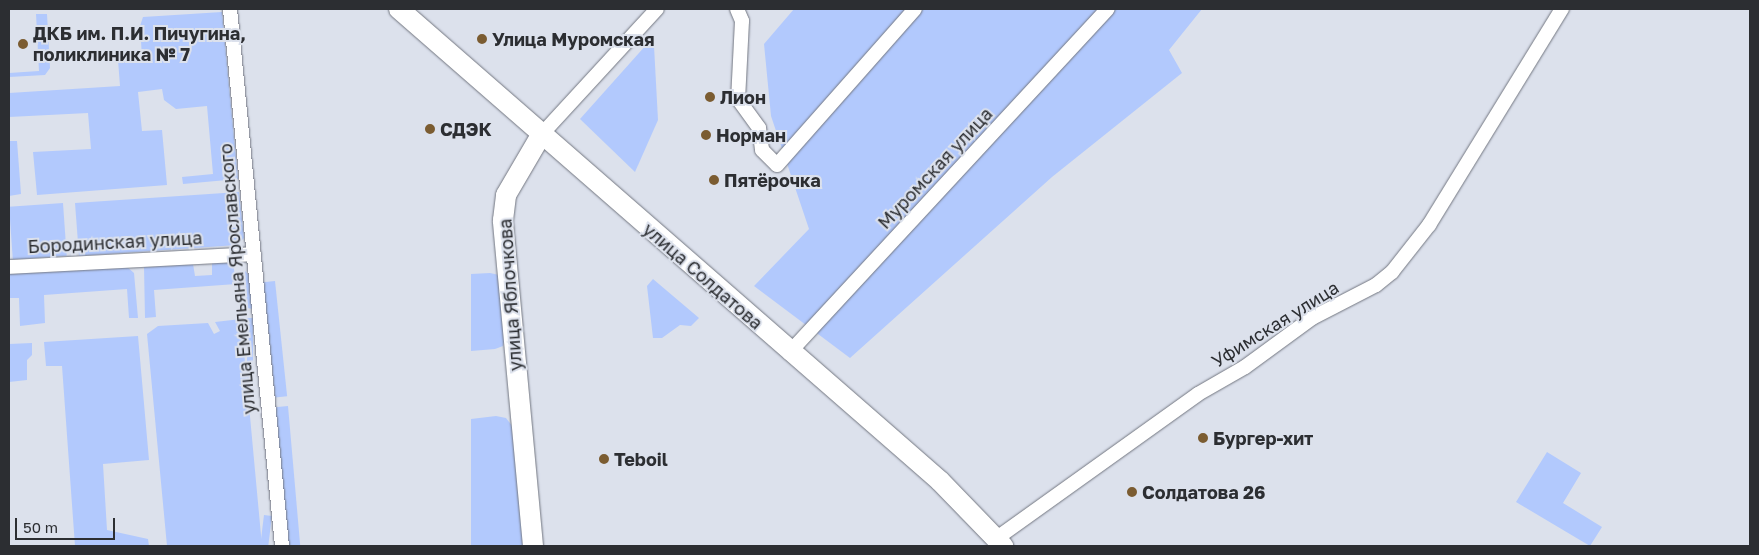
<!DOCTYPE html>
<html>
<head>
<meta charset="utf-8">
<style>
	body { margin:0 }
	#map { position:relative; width:1759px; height:555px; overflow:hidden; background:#dce1ec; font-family:"Golos Text",sans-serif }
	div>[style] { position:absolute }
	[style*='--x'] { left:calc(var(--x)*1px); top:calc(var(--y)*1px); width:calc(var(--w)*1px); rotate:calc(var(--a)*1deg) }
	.green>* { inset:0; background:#b2c9fd; transform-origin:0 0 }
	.roads { filter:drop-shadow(0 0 1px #727680) drop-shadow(0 0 1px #727680) }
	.street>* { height:14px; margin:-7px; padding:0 7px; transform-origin:7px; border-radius:7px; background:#fff }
	.secondary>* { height:20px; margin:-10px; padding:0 10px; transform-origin:10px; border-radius:10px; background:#fff }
	.dots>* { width:14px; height:14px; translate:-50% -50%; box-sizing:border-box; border:2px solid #dce1ec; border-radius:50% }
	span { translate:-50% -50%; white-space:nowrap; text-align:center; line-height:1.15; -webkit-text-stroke:4px #dce1ec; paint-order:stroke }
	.poi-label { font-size:18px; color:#2c2e32; font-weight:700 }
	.left { translate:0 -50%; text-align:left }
	.street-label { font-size:18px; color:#2c2e32 }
	.frame { position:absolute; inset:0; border:10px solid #2c2e32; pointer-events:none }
	.scale { position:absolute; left:15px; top:518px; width:100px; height:22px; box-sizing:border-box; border:2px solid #2c2e32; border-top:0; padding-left:6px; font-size:15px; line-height:18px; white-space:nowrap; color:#2c2e32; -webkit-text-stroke:4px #dce1ec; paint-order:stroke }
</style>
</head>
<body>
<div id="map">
	<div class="green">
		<i style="clip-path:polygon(794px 9px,1202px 9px,1169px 50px,1182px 73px,1052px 177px,850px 358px,754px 286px,809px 229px,771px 116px,764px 44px)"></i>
		<i style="clip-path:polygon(222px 12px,238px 179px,183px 184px,182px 177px,213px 174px,207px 106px,176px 109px,164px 100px,162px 89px,138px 92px,142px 131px,162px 130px,167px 185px,37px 195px,33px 152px,91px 149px,88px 113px,9px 117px,9px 93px,120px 86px,118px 60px,142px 57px,140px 26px,143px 17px)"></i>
		<i style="clip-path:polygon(36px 14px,47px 14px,50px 68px,45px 75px,9px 77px,9px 73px,39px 71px)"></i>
		<i style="clip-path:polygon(647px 44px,654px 46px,658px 120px,635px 172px,580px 119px)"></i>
		<i style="clip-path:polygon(9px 141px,17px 141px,21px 194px,9px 196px)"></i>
		<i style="clip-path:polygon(239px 192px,244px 238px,237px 245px,79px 256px,75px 203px)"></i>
		<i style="left:63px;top:203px;width:53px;height:54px;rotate:86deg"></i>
		<i style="clip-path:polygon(233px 262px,236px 284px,154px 290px,156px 317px,145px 318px,144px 267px,193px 264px,195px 276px,212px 275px,212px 263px)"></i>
		<i style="clip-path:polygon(126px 266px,134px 273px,138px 318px,129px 318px,127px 289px,44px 295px,45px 323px,20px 326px,19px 298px,9px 298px,9px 272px)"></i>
		<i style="clip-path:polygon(245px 271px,249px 275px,253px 309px,247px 308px)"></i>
		<i style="clip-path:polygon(490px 273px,499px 275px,505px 336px,503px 346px,495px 349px,471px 351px,471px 274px)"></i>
		<i style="clip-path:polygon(653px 279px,699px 318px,691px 326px,680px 325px,662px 338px,653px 338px,647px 286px)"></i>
		<i style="left:275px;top:281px;width:116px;height:12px;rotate:84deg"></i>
		<i style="left:247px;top:318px;width:6px;height:64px"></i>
		<i style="clip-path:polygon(241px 319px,262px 546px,167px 546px,147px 334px,158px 326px,208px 323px,214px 334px,220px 331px,215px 322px)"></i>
		<i style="clip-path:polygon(138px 336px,149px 460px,103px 464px,107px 530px,148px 539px,149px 546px,75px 546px,62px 366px,46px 366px,44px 342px)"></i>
		<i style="clip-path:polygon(32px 343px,32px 355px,27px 360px,27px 380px,9px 382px,9px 344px)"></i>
		<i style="left:288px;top:406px;width:141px;height:13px;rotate:85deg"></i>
		<i style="clip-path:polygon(496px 416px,506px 418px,513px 427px,525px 546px,471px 546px,471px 419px)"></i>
		<i style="clip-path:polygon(1547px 452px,1581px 473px,1563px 503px,1602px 527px,1590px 546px,1516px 502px)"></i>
		<i style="left:264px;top:515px;width:8px;height:31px;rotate:7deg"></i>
	</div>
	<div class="roads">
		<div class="street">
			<i style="--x:230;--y:9;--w:540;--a:84.47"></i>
			<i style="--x:737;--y:9;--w:13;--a:67"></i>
			<i style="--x:742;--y:21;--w:78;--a:92.9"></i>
			<i style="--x:738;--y:99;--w:36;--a:54"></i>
			<i style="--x:759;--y:128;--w:22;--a:82"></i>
			<i style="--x:762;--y:150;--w:21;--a:45"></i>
			<i style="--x:777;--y:165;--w:208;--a:-48.5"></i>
			<i style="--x:541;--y:135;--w:171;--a:-47.4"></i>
			<i style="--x:9;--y:267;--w:245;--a:-3"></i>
			<i style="--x:789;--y:353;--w:469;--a:-47.2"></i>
			<i style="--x:997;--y:538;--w:247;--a:-35.6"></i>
			<i style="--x:1198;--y:394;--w:54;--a:-29.9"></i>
			<i style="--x:1245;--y:367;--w:83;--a:-36.2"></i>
			<i style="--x:1312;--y:318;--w:72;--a:-27.3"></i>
			<i style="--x:1376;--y:285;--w:21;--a:-39"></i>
			<i style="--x:1392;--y:272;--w:60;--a:-51.8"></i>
			<i style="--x:1429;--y:225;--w:254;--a:-58.4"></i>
		</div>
		<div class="secondary">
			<i style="--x:399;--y:9;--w:718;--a:41.1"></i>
			<i style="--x:940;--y:481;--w:91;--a:45.9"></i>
			<i style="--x:533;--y:546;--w:327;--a:-95.3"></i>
			<i style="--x:503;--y:220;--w:25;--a:-83"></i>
			<i style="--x:506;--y:195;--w:69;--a:-59.7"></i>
		</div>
	</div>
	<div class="dots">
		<i style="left:482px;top:39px;background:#7b5c31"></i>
		<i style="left:23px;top:44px;background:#7b5c31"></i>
		<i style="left:710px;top:97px;background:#7b5c31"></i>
		<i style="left:430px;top:129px;background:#7b5c31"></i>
		<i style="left:706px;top:135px;background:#7b5c31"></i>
		<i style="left:714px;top:180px;background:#7b5c31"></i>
		<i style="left:1203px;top:438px;background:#7b5c31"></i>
		<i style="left:604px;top:459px;background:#7b5c31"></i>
		<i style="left:1132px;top:492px;background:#7b5c31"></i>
	</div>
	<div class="poi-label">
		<span class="left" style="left:33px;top:44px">ДКБ им. П.И. Пичугина,<br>поликлиника № 7</span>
		<span class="left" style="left:492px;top:39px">Улица Муромская</span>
		<span class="left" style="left:720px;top:97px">Лион</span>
		<span class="left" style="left:440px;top:129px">СДЭК</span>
		<span class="left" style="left:716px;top:135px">Норман</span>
		<span class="left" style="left:724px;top:180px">Пятёрочка</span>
		<span class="left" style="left:1213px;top:438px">Бургер-хит</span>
		<span class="left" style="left:614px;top:459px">Teboil</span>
		<span class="left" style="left:1142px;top:492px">Солдатова 26</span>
	</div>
	<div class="street-label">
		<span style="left:935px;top:168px;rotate:-47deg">Муромская улица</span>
		<span style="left:115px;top:242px;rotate:-3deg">Бородинская улица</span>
		<span style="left:703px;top:276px;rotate:41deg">улица Солдатова</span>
		<span style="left:237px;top:279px;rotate:-95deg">улица Емельяна Ярославского</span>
		<span style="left:510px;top:295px;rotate:-94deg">улица Яблочкова</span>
		<span style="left:1275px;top:324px;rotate:-32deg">Уфимская улица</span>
	</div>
	<div class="frame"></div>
	<div class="scale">50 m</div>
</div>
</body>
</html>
